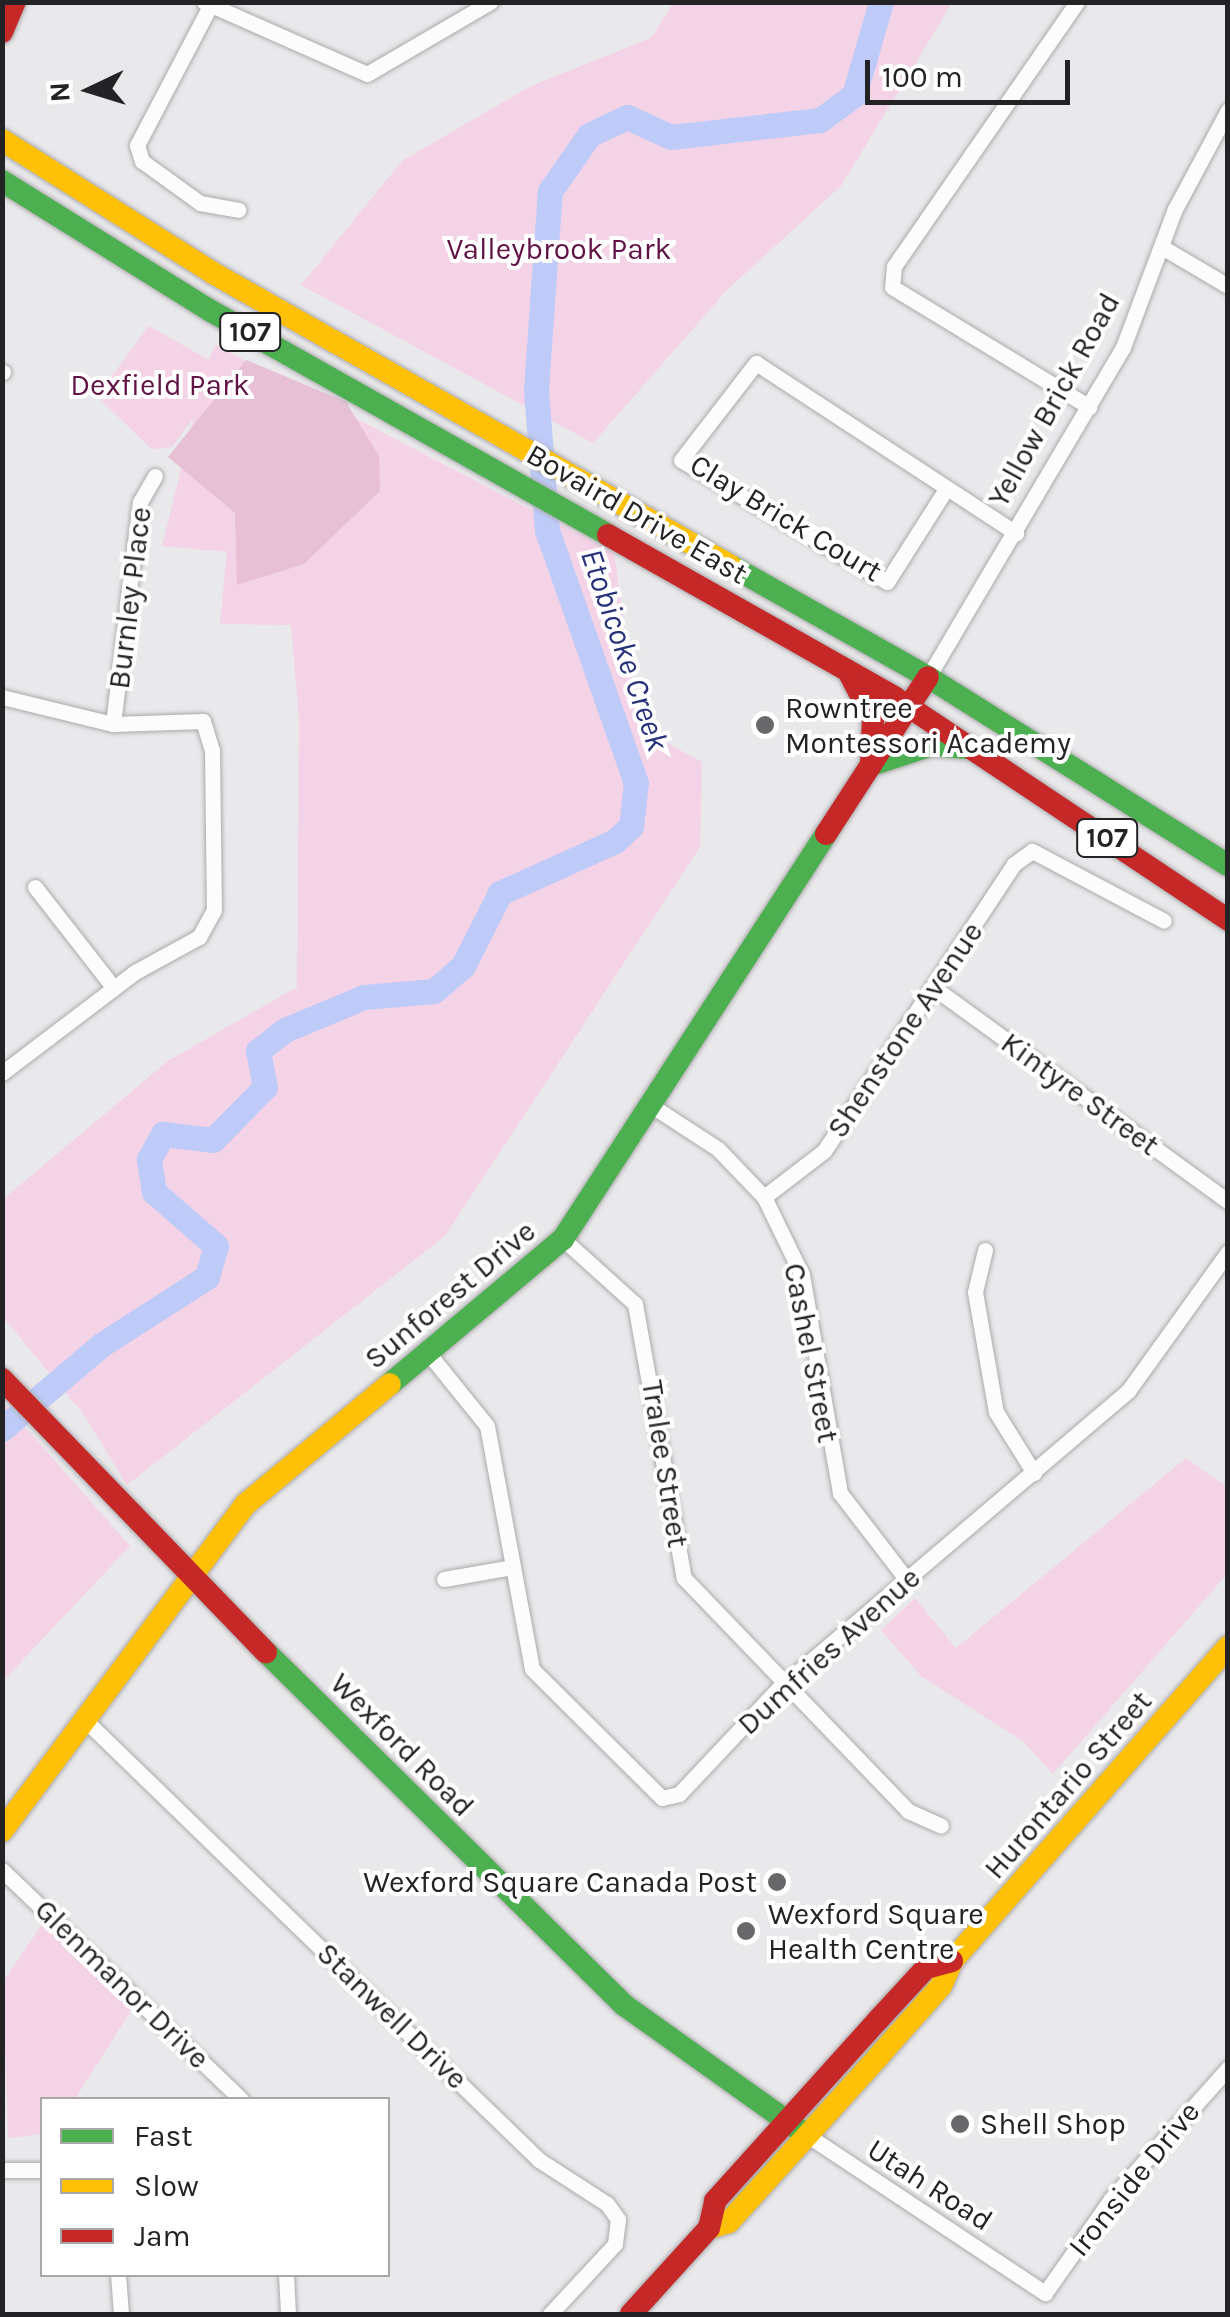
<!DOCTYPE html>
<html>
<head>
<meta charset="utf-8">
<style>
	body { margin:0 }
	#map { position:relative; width:1230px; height:2317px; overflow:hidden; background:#e9e8eb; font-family:Karla,sans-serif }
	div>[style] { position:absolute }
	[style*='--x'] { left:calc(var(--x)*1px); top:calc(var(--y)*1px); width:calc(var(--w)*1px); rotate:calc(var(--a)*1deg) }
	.green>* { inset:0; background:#f5d3e6 }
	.forest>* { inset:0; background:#e7c0d6 }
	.river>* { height:25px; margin:-12.5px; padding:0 12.5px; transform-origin:12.5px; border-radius:12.5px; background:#becbf9 }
	.roads { filter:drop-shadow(0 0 2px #abaaac) drop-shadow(0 0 2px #abaaac) }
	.street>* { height:15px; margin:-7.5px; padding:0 7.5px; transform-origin:7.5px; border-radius:7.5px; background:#fcfcfc }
	.fast>* { height:22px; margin:-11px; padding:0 11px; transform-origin:11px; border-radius:11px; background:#4caf50 }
	.slow>* { height:22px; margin:-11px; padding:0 11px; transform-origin:11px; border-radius:11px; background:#ffc107 }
	.jam>* { height:22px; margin:-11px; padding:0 11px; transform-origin:11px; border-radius:11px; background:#c62828 }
	.dots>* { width:28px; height:28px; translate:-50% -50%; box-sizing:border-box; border:5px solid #fff; border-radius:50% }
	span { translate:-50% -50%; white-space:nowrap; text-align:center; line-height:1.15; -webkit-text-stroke:8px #fff; paint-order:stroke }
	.shield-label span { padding:2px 8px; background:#fff; border:2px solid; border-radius:8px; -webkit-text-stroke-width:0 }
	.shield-label { font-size:28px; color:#232224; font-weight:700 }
	.park-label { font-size:30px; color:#611346 }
	.street-label { font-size:30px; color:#232224 }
	.poi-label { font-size:30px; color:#232224 }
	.left { translate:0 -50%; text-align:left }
	.right { translate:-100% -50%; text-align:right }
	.water-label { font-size:32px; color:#27327b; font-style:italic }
	.frame { position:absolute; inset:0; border:5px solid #232224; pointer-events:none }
	.legend { position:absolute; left:40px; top:2097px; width:350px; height:180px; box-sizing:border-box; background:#fff; border:2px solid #a7a7a7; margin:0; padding:12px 18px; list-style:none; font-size:30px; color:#232224 }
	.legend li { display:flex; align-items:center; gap:20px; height:50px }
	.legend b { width:50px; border:2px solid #a7a7a7 }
	.north { position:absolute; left:40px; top:40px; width:100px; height:100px; -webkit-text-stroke:8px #fff; paint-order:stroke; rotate:266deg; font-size:28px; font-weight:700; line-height:40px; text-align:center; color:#232224 }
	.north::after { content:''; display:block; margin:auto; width:35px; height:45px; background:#232224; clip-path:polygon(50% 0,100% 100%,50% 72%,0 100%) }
	.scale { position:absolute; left:865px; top:60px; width:205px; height:45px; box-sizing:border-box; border:5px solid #232224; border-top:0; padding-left:12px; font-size:30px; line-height:35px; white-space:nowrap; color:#232224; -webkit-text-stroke:8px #fff; paint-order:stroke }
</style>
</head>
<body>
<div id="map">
	<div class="green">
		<i style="clip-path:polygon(673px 3px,952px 3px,841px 186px,727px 290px,593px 443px,301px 285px,402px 161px,529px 87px,651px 38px)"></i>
		<i style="clip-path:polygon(149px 326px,209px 360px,215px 345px,614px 553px,639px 728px,702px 762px,700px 847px,445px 1236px,127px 1485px,84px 1415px,3px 1317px,2px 1200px,168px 1061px,297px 987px,299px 719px,291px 625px,220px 624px,227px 552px,162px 546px,194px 417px,172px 447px,151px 449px,97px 396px)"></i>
		<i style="clip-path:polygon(3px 1402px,130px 1546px,3px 1681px,2px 1681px)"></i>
		<i style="clip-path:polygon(1186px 1458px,1227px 1487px,1227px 1574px,1053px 1774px,1024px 1742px,921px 1676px,881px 1630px,915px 1598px,956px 1648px)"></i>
		<i style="clip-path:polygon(43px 1923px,134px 2006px,75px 2099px,42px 2100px,42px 2134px,8px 2138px,3px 1982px)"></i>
	</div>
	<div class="forest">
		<i style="clip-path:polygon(246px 360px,346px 402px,379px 456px,380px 491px,304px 564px,237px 585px,235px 513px,168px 457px)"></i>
	</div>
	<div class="river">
		<i style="--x:2;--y:1429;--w:130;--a:-40.3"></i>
		<i style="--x:101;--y:1345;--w:126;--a:-32.7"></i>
		<i style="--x:207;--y:1277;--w:32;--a:-74"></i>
		<i style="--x:216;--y:1246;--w:82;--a:-138.9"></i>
		<i style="--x:154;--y:1192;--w:33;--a:-99"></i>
		<i style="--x:149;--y:1159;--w:29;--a:-61"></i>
		<i style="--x:163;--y:1134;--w:50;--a:6.8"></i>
		<i style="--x:213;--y:1140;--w:74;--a:-45.5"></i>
		<i style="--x:265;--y:1087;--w:37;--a:-101"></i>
		<i style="--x:258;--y:1051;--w:34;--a:-38"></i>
		<i style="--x:285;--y:1030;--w:86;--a:-22.7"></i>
		<i style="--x:364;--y:997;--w:70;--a:-4.9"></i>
		<i style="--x:434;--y:991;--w:38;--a:-41"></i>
		<i style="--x:463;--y:966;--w:82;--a:-63.1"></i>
		<i style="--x:500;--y:893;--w:126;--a:-24.3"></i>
		<i style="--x:615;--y:841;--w:22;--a:-43"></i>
		<i style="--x:631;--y:826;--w:43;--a:-83.4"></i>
		<i style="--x:636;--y:783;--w:268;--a:-109.4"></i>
		<i style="--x:547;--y:530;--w:141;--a:-94.5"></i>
		<i style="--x:536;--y:389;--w:198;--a:-86"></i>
		<i style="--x:550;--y:191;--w:68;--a:-55.1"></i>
		<i style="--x:589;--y:135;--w:42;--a:-25.3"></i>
		<i style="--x:627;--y:117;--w:48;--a:24.4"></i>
		<i style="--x:671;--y:137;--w:150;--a:-6.5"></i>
		<i style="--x:820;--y:120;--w:42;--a:-36.3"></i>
		<i style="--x:854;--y:95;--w:97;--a:-73.8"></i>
	</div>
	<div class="roads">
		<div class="street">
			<i style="--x:204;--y:2;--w:178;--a:23.8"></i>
			<i style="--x:367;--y:74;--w:143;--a:-30.3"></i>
			<i style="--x:1077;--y:2;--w:321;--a:124.7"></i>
			<i style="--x:894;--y:266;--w:21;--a:95"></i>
			<i style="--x:892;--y:287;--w:231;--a:31.3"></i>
			<i style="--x:209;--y:8;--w:155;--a:117.7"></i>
			<i style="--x:137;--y:145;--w:17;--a:73"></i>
			<i style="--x:142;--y:161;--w:72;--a:35.9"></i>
			<i style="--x:200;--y:203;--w:39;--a:10"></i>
			<i style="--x:1162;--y:247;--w:77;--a:30.6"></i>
			<i style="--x:2;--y:372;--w:1;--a:0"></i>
			<i style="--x:946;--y:489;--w:110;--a:122.4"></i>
			<i style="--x:887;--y:582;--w:239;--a:-149.4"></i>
			<i style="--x:681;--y:460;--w:123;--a:-52.3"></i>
			<i style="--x:756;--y:363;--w:311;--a:33.2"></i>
			<i style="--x:928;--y:677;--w:383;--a:-59.4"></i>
			<i style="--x:1123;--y:347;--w:147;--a:-69.4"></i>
			<i style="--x:1175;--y:209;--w:112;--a:-61.8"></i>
			<i style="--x:2;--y:697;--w:114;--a:13.7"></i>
			<i style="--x:113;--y:724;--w:90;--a:-1.9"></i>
			<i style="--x:203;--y:721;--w:30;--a:73"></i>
			<i style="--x:212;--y:750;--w:160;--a:89.3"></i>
			<i style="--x:214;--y:910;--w:31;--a:119"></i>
			<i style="--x:199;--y:937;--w:73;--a:151.3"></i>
			<i style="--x:135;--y:972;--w:167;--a:142.8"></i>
			<i style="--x:113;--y:724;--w:224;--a:-83.1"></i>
			<i style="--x:140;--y:502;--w:30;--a:-60"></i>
			<i style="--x:35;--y:887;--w:127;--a:52"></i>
			<i style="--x:933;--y:987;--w:364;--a:36"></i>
			<i style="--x:649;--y:1104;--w:82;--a:33.1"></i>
			<i style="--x:718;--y:1149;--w:66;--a:46.2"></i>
			<i style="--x:764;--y:1197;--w:87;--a:64"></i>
			<i style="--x:802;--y:1275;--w:221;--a:80.1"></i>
			<i style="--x:840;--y:1493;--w:110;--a:52.4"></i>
			<i style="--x:764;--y:1197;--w:76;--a:-37.5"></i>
			<i style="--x:824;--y:1151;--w:344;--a:-56.5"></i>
			<i style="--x:1014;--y:864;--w:22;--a:-36"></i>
			<i style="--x:1032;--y:851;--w:149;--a:27.9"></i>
			<i style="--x:563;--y:1239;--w:97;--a:42.1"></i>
			<i style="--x:635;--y:1304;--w:278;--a:79.9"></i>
			<i style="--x:684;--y:1578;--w:323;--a:46.1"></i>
			<i style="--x:908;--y:1811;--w:36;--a:24"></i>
			<i style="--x:985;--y:1250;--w:43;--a:103.4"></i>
			<i style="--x:975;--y:1292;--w:122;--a:80.1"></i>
			<i style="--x:996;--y:1412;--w:72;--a:58.1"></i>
			<i style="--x:429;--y:1354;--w:92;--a:51.1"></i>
			<i style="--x:487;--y:1426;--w:247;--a:79.5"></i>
			<i style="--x:532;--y:1669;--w:183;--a:44.8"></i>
			<i style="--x:662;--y:1798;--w:17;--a:-13"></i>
			<i style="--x:679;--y:1794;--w:147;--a:-46.7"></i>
			<i style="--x:780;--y:1687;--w:457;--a:-40.4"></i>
			<i style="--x:1128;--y:1391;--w:171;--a:-54.3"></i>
			<i style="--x:444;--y:1579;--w:70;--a:-9.9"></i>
			<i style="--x:86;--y:1721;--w:631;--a:44.1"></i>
			<i style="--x:539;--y:2160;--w:81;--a:32.9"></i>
			<i style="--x:607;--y:2204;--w:19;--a:54"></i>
			<i style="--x:618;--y:2219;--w:25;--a:97"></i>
			<i style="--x:615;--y:2244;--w:96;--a:132.9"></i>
			<i style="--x:2;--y:1870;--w:332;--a:43.8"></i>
			<i style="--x:807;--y:2135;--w:286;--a:33.6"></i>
			<i style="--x:1045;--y:2293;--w:115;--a:-54.9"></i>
			<i style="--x:1111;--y:2199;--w:176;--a:-48.2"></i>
			<i style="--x:2;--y:2170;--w:40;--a:0"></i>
			<i style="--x:118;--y:2274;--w:40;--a:85.7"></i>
			<i style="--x:286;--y:2274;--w:40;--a:87.1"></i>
		</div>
		<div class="fast">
			<i style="--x:2;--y:181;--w:246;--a:31.9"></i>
			<i style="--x:211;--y:311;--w:456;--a:29.4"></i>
			<i style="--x:731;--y:566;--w:226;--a:29.4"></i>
			<i style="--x:928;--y:677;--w:354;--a:32.1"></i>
			<i style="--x:871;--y:765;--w:64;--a:-18.2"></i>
			<i style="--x:932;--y:745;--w:35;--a:5"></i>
			<i style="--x:390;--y:1384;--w:226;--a:-40"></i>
			<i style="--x:563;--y:1239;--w:483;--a:-57"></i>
			<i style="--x:266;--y:1652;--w:503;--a:44.6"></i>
			<i style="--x:624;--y:2005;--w:219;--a:35.5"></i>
		</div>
		<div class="slow">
			<i style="--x:2;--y:140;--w:249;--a:32.2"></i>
			<i style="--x:213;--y:273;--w:595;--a:29.49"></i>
			<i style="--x:2;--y:1831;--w:408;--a:-53.3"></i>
			<i style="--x:246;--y:1504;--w:187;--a:-39.8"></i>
			<i style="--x:709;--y:2228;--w:21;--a:-17"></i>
			<i style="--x:729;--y:2222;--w:222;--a:-47.9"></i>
			<i style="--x:878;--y:2057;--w:95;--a:-48.4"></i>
			<i style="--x:941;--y:1986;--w:27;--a:-66"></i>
			<i style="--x:952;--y:1961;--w:418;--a:-48.7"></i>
		</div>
		<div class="jam">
			<i style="--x:2;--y:32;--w:33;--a:-67"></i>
			<i style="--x:608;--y:535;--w:329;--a:29.5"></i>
			<i style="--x:894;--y:697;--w:402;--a:33.7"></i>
			<i style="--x:849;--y:673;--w:52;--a:62.4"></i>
			<i style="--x:873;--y:719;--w:46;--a:92.5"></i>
			<i style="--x:826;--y:834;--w:187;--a:-57"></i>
			<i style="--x:2;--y:1379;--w:380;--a:46"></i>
			<i style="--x:631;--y:2314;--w:116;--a:-47.8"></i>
			<i style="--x:709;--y:2228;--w:28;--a:-77"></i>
			<i style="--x:715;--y:2201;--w:244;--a:-48"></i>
			<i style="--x:878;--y:2020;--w:71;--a:-47.3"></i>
			<i style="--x:926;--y:1968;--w:27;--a:-15"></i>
		</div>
	</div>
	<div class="dots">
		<i style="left:765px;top:725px;background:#68676a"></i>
		<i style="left:777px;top:1882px;background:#68676a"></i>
		<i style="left:746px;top:1931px;background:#68676a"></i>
		<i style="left:960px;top:2124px;background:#68676a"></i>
	</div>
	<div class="shield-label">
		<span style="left:250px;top:332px">107</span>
		<span style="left:1107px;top:838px">107</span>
	</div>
	<div class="park-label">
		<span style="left:559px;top:249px">Valleybrook Park</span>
		<span style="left:160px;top:385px">Dexfield Park</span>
	</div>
	<div class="street-label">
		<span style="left:1054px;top:400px;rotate:-61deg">Yellow Brick Road</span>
		<span style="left:637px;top:514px;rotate:30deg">Bovaird Drive East</span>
		<span style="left:786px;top:518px;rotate:31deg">Clay Brick Court</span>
		<span style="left:130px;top:598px;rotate:-83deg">Burnley Place</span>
		<span style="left:905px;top:1030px;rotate:-56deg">Shenstone Avenue</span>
		<span style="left:1080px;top:1094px;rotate:36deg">Kintyre Street</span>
		<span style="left:450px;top:1295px;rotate:-40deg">Sunforest Drive</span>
		<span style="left:811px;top:1353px;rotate:79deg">Cashel Street</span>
		<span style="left:665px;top:1464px;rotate:81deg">Tralee Street</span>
		<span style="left:829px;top:1651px;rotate:-42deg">Dumfries Avenue</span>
		<span style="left:402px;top:1745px;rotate:45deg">Wexford Road</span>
		<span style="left:1068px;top:1785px;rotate:-49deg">Hurontario Street</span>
		<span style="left:122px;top:1984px;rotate:44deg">Glenmanor Drive</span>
		<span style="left:392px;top:2016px;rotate:44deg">Stanwell Drive</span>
		<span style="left:1134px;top:2179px;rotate:-51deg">Ironside Drive</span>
		<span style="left:930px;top:2185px;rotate:33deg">Utah Road</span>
	</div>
	<div class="poi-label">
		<span class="left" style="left:785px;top:725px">Rowntree<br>Montessori Academy</span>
		<span class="right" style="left:757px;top:1882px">Wexford Square Canada Post</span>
		<span class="left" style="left:768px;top:1931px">Wexford Square<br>Health Centre</span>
		<span class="left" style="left:980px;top:2124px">Shell Shop</span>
	</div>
	<div class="water-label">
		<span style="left:624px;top:650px;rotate:71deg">Etobicoke Creek</span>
	</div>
	<div class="frame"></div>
	<ul class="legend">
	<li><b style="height:12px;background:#4caf50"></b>Fast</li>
	<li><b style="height:12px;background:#ffc107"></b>Slow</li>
	<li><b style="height:12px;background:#c62828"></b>Jam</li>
	</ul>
	<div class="north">N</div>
	<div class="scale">100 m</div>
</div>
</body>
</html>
